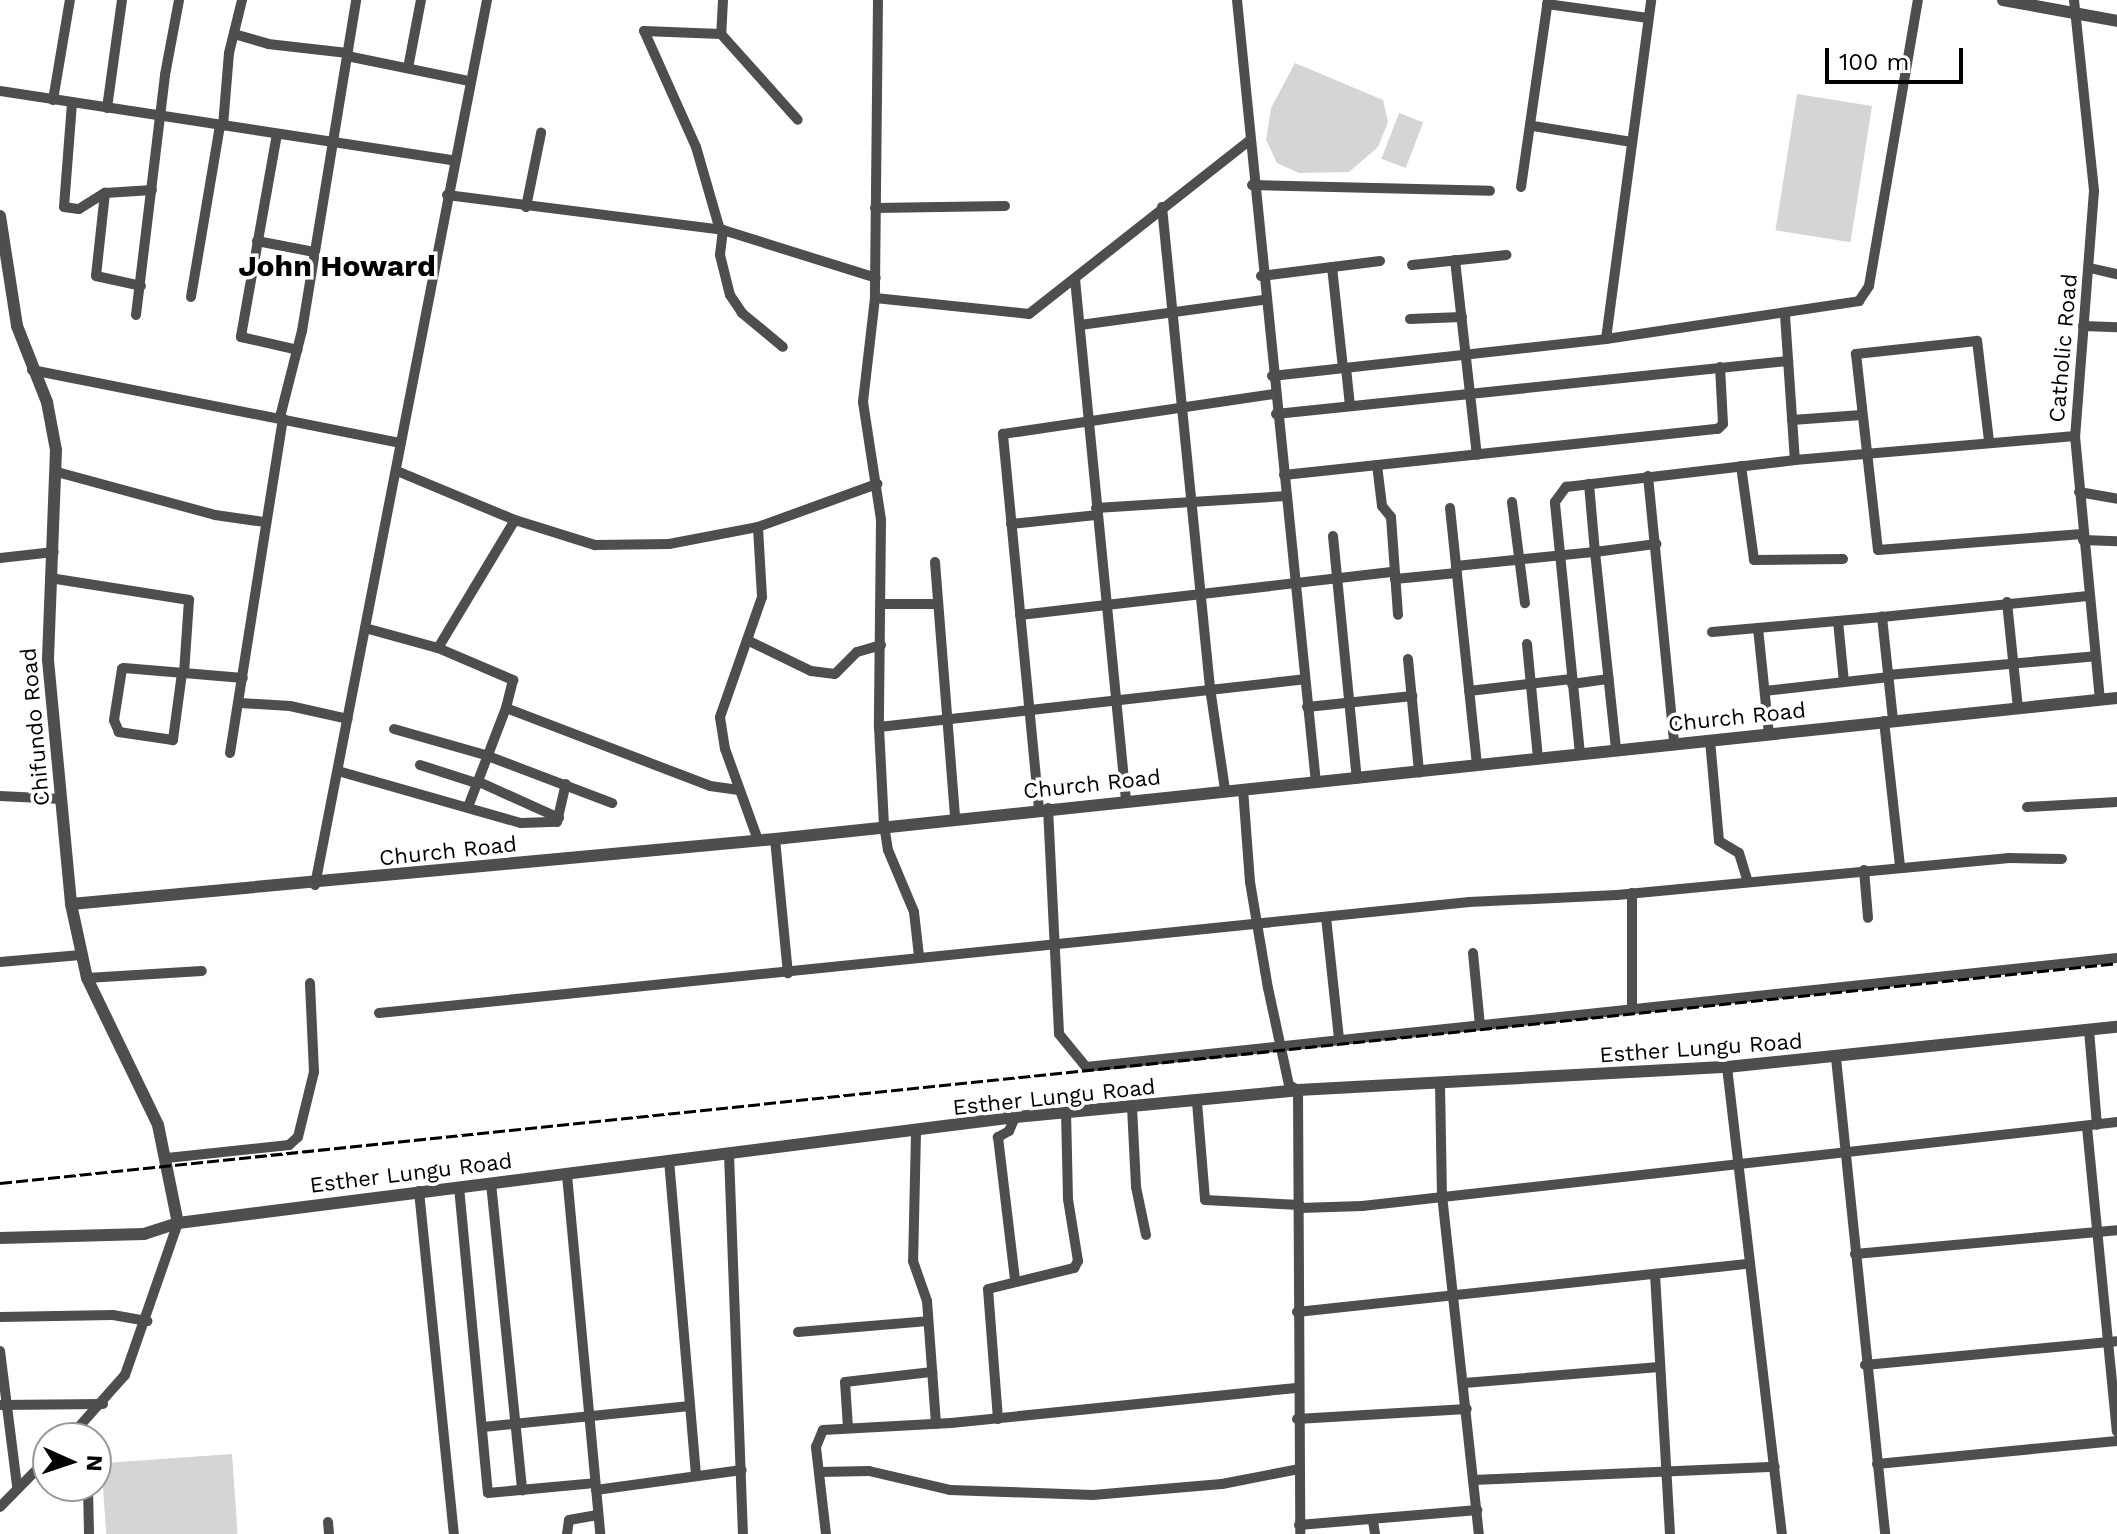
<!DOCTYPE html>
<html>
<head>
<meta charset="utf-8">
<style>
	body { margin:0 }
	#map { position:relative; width:2117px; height:1534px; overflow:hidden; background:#fff; font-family:"Work Sans",sans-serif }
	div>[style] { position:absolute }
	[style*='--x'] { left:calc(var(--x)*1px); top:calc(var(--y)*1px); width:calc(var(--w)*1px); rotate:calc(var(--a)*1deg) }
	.green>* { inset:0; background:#d5d5d5; transform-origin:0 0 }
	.minor>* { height:10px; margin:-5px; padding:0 5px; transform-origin:5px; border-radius:5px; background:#4e4e4e }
	.tertiary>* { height:12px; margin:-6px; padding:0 6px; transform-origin:6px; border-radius:6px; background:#4e4e4e }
	.rail>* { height:3px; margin-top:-1.5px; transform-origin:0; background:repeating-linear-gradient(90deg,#000 0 12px,transparent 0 16px) }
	span { translate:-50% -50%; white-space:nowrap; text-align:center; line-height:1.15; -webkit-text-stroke:7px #fff; paint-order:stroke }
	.street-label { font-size:22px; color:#000 }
	.district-label { font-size:30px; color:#000; font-weight:700 }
	.north { position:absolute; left:32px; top:1422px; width:80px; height:80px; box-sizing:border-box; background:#fff; border:2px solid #999; border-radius:50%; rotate:93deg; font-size:22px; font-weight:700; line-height:32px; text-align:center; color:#000 }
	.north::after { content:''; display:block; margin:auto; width:28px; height:36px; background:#000; clip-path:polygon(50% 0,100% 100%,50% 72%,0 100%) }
	.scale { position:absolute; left:1825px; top:48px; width:138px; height:36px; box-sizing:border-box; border:4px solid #000; border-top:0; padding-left:10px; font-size:24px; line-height:28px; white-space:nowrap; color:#000; -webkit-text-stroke:6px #fff; paint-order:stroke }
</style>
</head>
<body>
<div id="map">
	<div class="green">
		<i style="clip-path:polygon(1295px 63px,1383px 100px,1388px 122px,1378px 147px,1349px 172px,1299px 173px,1277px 163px,1266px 140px,1271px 108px)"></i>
		<i style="left:1797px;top:94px;width:76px;height:138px;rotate:9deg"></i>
		<i style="left:1399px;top:113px;width:26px;height:49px;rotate:21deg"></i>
		<i style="left:232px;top:1454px;width:80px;height:131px;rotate:86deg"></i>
	</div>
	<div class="minor">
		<i style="--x:723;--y:0;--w:34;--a:93"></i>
		<i style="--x:721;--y:34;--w:115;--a:48.2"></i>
		<i style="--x:878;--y:0;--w:298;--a:90.6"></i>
		<i style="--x:875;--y:298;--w:105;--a:96.6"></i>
		<i style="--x:863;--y:402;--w:119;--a:81.3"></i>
		<i style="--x:881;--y:520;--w:207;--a:90.6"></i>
		<i style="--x:879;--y:727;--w:98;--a:87.1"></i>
		<i style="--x:884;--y:825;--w:25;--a:81"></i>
		<i style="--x:888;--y:850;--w:67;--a:67.2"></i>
		<i style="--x:914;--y:912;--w:44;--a:83.5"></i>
		<i style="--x:1237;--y:0;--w:787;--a:84.24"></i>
		<i style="--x:2074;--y:0;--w:192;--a:84"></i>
		<i style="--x:2094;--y:191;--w:246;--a:94.4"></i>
		<i style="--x:2075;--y:436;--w:265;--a:84.6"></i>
		<i style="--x:1547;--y:4;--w:102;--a:7.9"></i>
		<i style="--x:234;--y:34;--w:35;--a:16"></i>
		<i style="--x:268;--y:44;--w:80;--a:6.5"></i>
		<i style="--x:347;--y:56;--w:125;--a:11.6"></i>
		<i style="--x:408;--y:68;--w:69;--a:-79.2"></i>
		<i style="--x:0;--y:91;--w:458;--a:8.7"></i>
		<i style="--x:53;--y:100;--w:101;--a:-80.4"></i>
		<i style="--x:72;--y:103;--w:104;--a:94.4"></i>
		<i style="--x:64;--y:207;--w:15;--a:8"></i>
		<i style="--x:79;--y:209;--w:31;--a:-32"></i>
		<i style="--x:105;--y:193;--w:47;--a:-3.7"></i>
		<i style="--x:107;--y:108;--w:109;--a:-82.1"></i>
		<i style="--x:223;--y:126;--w:73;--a:-85.3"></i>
		<i style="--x:229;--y:53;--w:55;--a:-76.2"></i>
		<i style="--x:1533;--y:126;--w:100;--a:9.2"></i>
		<i style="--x:277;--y:134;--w:206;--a:100.1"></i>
		<i style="--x:241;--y:337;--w:58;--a:12.8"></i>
		<i style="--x:1252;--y:185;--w:238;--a:1.4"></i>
		<i style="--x:1521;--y:187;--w:189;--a:-81.8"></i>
		<i style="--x:105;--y:193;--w:83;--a:96.2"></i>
		<i style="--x:96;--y:276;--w:46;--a:12.5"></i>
		<i style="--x:447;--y:195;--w:278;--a:7.2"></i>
		<i style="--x:723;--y:230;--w:160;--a:17.4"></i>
		<i style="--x:526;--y:207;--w:76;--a:-78.5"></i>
		<i style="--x:1162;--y:207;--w:483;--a:84.3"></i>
		<i style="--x:1210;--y:688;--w:103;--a:81.6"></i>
		<i style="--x:875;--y:208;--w:130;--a:-0.9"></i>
		<i style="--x:720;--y:230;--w:86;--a:-106.1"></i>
		<i style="--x:696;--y:147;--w:127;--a:-114.1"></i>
		<i style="--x:644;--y:31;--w:77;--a:2.2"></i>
		<i style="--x:723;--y:230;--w:25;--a:97"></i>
		<i style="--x:720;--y:255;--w:41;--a:76"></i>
		<i style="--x:730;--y:295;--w:22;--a:56"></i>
		<i style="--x:742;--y:313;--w:53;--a:39.7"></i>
		<i style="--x:257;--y:241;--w:58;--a:10.9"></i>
		<i style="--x:1455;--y:260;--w:196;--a:83.6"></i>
		<i style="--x:1412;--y:265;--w:95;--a:-6.1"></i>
		<i style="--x:1332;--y:267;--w:102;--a:83.8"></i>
		<i style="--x:2090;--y:268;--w:28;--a:13"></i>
		<i style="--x:1261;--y:276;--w:120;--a:-7.2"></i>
		<i style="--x:1075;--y:279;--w:523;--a:84.41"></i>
		<i style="--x:191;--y:297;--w:174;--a:-80.4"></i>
		<i style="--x:875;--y:298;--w:155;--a:5.9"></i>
		<i style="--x:1029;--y:314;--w:280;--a:-38.2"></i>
		<i style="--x:136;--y:315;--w:242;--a:-83.1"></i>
		<i style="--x:165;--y:75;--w:76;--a:-79.4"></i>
		<i style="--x:1785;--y:315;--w:145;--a:86.1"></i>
		<i style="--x:1410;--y:319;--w:52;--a:-2.2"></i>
		<i style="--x:1080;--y:325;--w:185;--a:-7.8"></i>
		<i style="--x:2083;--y:326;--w:34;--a:2"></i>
		<i style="--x:1606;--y:339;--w:342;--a:-82.4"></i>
		<i style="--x:1346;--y:368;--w:38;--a:84"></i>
		<i style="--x:32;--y:370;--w:376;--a:11.2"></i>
		<i style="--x:1272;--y:376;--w:336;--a:-6.3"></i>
		<i style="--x:1606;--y:339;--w:256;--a:-8.5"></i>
		<i style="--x:1859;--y:301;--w:18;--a:-56"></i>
		<i style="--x:1869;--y:286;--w:290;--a:-80.3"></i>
		<i style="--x:1276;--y:414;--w:515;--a:-5.91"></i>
		<i style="--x:280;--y:417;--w:89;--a:-75.7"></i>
		<i style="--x:302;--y:331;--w:335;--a:-80.7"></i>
		<i style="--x:1792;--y:420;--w:70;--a:-4.1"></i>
		<i style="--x:1989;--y:441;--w:101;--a:-96.8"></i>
		<i style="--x:1977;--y:341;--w:122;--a:173.9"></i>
		<i style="--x:1856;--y:354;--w:197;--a:83.6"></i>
		<i style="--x:1878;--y:550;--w:205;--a:-4.5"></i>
		<i style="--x:1377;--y:465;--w:41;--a:83"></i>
		<i style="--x:1382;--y:506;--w:14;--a:51"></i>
		<i style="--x:1391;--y:517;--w:98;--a:85.9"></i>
		<i style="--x:1741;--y:466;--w:95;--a:82.1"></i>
		<i style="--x:1754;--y:560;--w:89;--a:-0.6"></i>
		<i style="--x:397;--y:471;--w:128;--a:22.6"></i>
		<i style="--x:515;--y:520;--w:84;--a:17.4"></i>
		<i style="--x:595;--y:545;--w:74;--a:-0.8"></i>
		<i style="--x:669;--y:544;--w:91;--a:-10.8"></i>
		<i style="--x:57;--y:472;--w:164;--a:15.2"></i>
		<i style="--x:215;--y:515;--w:49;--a:8.1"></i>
		<i style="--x:1284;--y:475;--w:436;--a:-6.1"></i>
		<i style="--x:1718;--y:429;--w:7;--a:-45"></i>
		<i style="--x:1723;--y:424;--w:57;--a:-93"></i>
		<i style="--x:1648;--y:476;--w:268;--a:84.4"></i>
		<i style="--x:1589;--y:484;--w:68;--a:85"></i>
		<i style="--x:1595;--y:552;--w:62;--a:-7.5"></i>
		<i style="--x:2079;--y:492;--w:39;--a:10"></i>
		<i style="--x:1512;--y:502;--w:102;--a:82.7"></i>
		<i style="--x:1096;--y:508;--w:189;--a:-3.6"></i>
		<i style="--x:1450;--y:508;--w:259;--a:84"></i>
		<i style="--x:1011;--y:524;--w:85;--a:-6"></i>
		<i style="--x:1333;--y:536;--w:244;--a:84.4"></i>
		<i style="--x:2083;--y:540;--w:34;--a:2"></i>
		<i style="--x:0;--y:558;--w:54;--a:-6.3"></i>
		<i style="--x:935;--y:562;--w:257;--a:85.5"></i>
		<i style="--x:1456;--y:566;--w:140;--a:-5.8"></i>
		<i style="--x:1595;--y:552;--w:199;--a:83.9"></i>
		<i style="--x:50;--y:578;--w:141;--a:9"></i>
		<i style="--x:189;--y:600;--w:73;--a:93.9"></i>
		<i style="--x:1395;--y:579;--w:62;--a:-5.5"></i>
		<i style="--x:2007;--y:602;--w:107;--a:84.1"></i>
		<i style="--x:881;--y:604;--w:56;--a:0"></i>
		<i style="--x:1020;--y:615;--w:376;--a:-6.6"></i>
		<i style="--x:1838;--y:621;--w:61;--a:84.4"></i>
		<i style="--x:365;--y:628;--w:76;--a:15.3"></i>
		<i style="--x:438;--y:648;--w:149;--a:-59"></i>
		<i style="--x:1758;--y:628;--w:107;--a:84.1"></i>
		<i style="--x:1712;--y:632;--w:171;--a:-5"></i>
		<i style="--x:747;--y:640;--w:71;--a:25.8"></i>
		<i style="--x:811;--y:671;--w:24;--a:7"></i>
		<i style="--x:835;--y:674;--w:31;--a:-45"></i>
		<i style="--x:857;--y:652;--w:25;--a:-16"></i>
		<i style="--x:1527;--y:644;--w:116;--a:84.5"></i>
		<i style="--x:438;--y:648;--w:82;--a:23.1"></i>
		<i style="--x:513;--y:680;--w:29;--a:104"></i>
		<i style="--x:506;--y:708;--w:218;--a:20.9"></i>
		<i style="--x:710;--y:786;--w:29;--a:8"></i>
		<i style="--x:1408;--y:659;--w:114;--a:84.4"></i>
		<i style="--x:182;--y:673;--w:68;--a:97.7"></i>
		<i style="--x:173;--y:740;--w:55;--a:-171.6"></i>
		<i style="--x:119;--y:732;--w:13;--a:-113"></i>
		<i style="--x:114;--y:720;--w:52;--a:-81.1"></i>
		<i style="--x:122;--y:669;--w:2;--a:-27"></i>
		<i style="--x:124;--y:668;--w:60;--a:4.8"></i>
		<i style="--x:184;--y:673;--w:59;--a:4.8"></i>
		<i style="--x:1888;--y:675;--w:208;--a:-5.2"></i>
		<i style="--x:1572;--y:684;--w:37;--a:-8"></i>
		<i style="--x:1469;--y:691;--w:103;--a:-6.7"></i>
		<i style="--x:1765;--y:691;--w:125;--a:-6.4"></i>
		<i style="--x:240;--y:703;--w:50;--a:3.4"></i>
		<i style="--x:290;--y:706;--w:59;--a:12.6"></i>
		<i style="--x:1307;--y:707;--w:106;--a:-6"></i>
		<i style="--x:1893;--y:720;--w:104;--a:-96.1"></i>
		<i style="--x:1882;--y:617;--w:207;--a:-5.8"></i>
		<i style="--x:1884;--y:721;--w:147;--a:83.7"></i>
		<i style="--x:879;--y:727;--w:428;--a:-6.4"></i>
		<i style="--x:394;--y:729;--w:95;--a:15.9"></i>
		<i style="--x:485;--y:755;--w:136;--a:20.7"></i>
		<i style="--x:1710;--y:740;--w:101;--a:84.9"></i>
		<i style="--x:1719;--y:841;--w:23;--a:31"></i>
		<i style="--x:1739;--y:853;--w:30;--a:73"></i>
		<i style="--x:230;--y:753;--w:339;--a:-81"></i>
		<i style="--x:1580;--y:754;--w:253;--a:-95.7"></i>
		<i style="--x:1555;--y:502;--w:19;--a:-54"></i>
		<i style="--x:1566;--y:487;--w:231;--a:-6.7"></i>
		<i style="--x:1795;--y:460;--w:281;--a:-4.9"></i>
		<i style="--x:420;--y:765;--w:59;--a:17.8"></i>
		<i style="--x:338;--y:771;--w:190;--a:15.9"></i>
		<i style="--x:521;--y:823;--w:36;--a:-2"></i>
		<i style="--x:557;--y:822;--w:39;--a:-77"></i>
		<i style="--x:477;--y:781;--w:90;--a:24.3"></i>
		<i style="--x:1243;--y:789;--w:93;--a:85.7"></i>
		<i style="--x:1250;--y:882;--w:108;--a:80.4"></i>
		<i style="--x:1268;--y:988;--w:99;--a:77.8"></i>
		<i style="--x:1289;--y:1085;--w:10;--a:29"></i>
		<i style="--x:1298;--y:1090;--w:444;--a:89.7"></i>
		<i style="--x:0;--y:796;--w:61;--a:2.8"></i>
		<i style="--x:468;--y:807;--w:106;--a:-69"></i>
		<i style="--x:2027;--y:807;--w:90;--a:-3.2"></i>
		<i style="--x:1048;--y:808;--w:226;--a:87.2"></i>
		<i style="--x:1059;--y:1034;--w:43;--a:50.7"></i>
		<i style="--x:1086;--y:1067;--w:1037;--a:-6.04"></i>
		<i style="--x:1039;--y:809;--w:377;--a:-95.5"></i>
		<i style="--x:1003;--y:434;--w:274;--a:-8.4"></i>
		<i style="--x:775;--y:839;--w:135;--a:84.5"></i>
		<i style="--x:758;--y:840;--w:97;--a:-109.9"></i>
		<i style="--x:725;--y:749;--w:32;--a:-99"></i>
		<i style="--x:720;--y:717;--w:127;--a:-70.7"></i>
		<i style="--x:762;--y:597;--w:70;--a:-93.3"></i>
		<i style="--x:758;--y:527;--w:127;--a:-19.9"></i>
		<i style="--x:1864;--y:870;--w:48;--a:85.2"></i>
		<i style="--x:315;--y:885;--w:902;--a:-79"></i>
		<i style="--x:1326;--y:917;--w:123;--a:83.9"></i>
		<i style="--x:1473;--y:953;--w:73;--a:84.5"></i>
		<i style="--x:0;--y:962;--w:81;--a:-4.9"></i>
		<i style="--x:87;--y:978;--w:115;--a:-3.5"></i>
		<i style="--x:1632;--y:1010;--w:117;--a:-90"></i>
		<i style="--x:379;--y:1013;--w:1096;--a:-5.81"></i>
		<i style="--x:1469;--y:902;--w:148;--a:-2.7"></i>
		<i style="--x:1617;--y:895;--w:394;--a:-5.4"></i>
		<i style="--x:2009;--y:858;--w:53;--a:1.1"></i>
		<i style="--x:2089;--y:1030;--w:95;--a:85.2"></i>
		<i style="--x:1836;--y:1058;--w:479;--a:84.1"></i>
		<i style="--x:1727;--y:1067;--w:470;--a:83.3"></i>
		<i style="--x:1440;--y:1084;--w:111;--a:89"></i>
		<i style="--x:1442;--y:1195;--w:341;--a:83.8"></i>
		<i style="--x:1197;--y:1102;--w:98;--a:85.3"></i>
		<i style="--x:1205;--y:1200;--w:95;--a:3"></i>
		<i style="--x:1132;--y:1107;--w:80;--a:87.1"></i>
		<i style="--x:1136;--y:1187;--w:49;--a:78.2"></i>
		<i style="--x:1015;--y:1117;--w:15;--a:113"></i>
		<i style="--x:1009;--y:1131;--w:13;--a:151"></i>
		<i style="--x:998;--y:1137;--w:143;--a:83.2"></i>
		<i style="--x:2087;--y:1127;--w:306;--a:84.4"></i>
		<i style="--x:916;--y:1133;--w:128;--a:91.3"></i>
		<i style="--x:913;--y:1261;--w:42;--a:70.7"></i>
		<i style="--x:927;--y:1301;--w:123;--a:85.8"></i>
		<i style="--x:729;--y:1154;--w:380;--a:87.9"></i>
		<i style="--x:167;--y:1158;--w:123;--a:-6.1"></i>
		<i style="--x:289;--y:1145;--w:12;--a:-42"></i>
		<i style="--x:298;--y:1137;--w:67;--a:-76.2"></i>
		<i style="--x:314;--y:1072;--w:89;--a:-92.6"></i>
		<i style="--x:669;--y:1160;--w:315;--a:85.1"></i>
		<i style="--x:567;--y:1175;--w:361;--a:84.7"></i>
		<i style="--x:491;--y:1183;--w:309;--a:84.2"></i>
		<i style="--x:459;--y:1187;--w:307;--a:84.6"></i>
		<i style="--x:488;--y:1493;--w:107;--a:-5.3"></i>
		<i style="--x:419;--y:1191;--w:345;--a:84.2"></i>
		<i style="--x:1300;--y:1208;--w:62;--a:-1.8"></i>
		<i style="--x:1362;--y:1206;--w:760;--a:-6.35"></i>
		<i style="--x:1855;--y:1254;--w:263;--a:-5.2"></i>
		<i style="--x:1655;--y:1274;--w:260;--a:86.7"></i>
		<i style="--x:1297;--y:1312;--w:455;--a:-6.1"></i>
		<i style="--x:0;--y:1317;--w:113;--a:-1"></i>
		<i style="--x:113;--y:1315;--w:35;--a:10"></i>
		<i style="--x:798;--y:1332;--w:130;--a:-4.8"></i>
		<i style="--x:0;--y:1351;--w:136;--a:82.8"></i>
		<i style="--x:1865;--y:1365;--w:253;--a:-5.4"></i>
		<i style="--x:1464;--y:1383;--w:196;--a:-4.7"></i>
		<i style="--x:0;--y:1405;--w:103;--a:-0.6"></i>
		<i style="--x:998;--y:1419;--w:130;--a:-94.4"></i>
		<i style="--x:988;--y:1289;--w:89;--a:-13.7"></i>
		<i style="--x:1074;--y:1268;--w:8;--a:-60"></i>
		<i style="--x:1078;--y:1261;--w:63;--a:-99.2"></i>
		<i style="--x:1068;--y:1199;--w:85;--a:-91.3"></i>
		<i style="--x:1297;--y:1419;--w:170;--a:-3.4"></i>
		<i style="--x:483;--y:1427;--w:208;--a:-5.8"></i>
		<i style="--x:848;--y:1428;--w:46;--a:-93.7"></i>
		<i style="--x:845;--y:1382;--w:88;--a:-6.6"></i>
		<i style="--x:69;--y:1438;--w:84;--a:-48.4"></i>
		<i style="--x:125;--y:1375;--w:161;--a:-70.8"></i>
		<i style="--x:1877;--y:1464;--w:241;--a:-5.5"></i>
		<i style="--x:820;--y:1472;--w:49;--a:-1.2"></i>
		<i style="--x:869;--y:1471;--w:83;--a:13.2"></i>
		<i style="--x:950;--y:1490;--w:143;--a:2"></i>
		<i style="--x:1093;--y:1495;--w:129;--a:-4.9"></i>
		<i style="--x:1222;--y:1484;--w:78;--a:-11"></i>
		<i style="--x:1473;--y:1480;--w:302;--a:-2.5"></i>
		<i style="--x:88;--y:1486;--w:48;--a:88.8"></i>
		<i style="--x:596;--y:1490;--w:147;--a:-7.8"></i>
		<i style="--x:0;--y:1507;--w:69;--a:-45.6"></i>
		<i style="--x:1373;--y:1521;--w:13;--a:81"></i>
		<i style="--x:328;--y:1522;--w:12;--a:85"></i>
		<i style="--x:1299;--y:1525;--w:179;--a:-4.8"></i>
		<i style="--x:567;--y:1534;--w:14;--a:-82"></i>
		<i style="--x:569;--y:1520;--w:29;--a:-10"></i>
		<i style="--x:826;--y:1534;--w:88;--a:-96.6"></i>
		<i style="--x:816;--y:1447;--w:18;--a:-68"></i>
		<i style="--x:823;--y:1430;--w:128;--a:-3.1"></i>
		<i style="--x:951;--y:1423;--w:347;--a:-5.8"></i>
	</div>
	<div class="tertiary">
		<i style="--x:2003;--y:0;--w:116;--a:10.4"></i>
		<i style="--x:0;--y:216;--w:111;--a:81.2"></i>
		<i style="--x:17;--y:326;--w:82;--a:68.5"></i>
		<i style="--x:47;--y:402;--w:49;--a:79.4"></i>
		<i style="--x:56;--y:450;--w:210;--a:92.2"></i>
		<i style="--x:48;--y:660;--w:245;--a:84.6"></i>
		<i style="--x:71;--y:904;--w:76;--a:77.8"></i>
		<i style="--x:87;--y:978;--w:163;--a:64.2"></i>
		<i style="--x:158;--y:1125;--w:100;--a:78.5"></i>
		<i style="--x:71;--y:904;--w:707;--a:-5.28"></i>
		<i style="--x:775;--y:839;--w:1349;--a:-6"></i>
		<i style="--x:0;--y:1238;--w:144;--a:-1.6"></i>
		<i style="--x:144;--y:1234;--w:36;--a:-18"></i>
		<i style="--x:178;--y:1223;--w:844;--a:-7.22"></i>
		<i style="--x:1015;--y:1117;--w:284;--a:-5.4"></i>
		<i style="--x:1298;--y:1090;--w:430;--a:-3.1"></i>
		<i style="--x:1727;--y:1067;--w:392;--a:-5.9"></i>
	</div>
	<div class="rail">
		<i style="--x:0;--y:1183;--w:2128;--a:-5.93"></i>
	</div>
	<div class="street-label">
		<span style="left:2063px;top:348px;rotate:-85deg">Catholic Road</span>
		<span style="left:1737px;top:717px;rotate:-6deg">Church Road</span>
		<span style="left:35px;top:727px;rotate:-95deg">Chifundo Road</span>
		<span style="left:1092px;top:784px;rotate:-6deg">Church Road</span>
		<span style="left:448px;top:851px;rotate:-6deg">Church Road</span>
		<span style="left:1701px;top:1048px;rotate:-4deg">Esther Lungu Road</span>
		<span style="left:1054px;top:1097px;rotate:-6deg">Esther Lungu Road</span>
		<span style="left:411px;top:1173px;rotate:-7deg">Esther Lungu Road</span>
	</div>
	<div class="district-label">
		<span style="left:337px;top:266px">John Howard</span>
	</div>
	<div class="north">N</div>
	<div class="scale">100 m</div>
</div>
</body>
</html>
